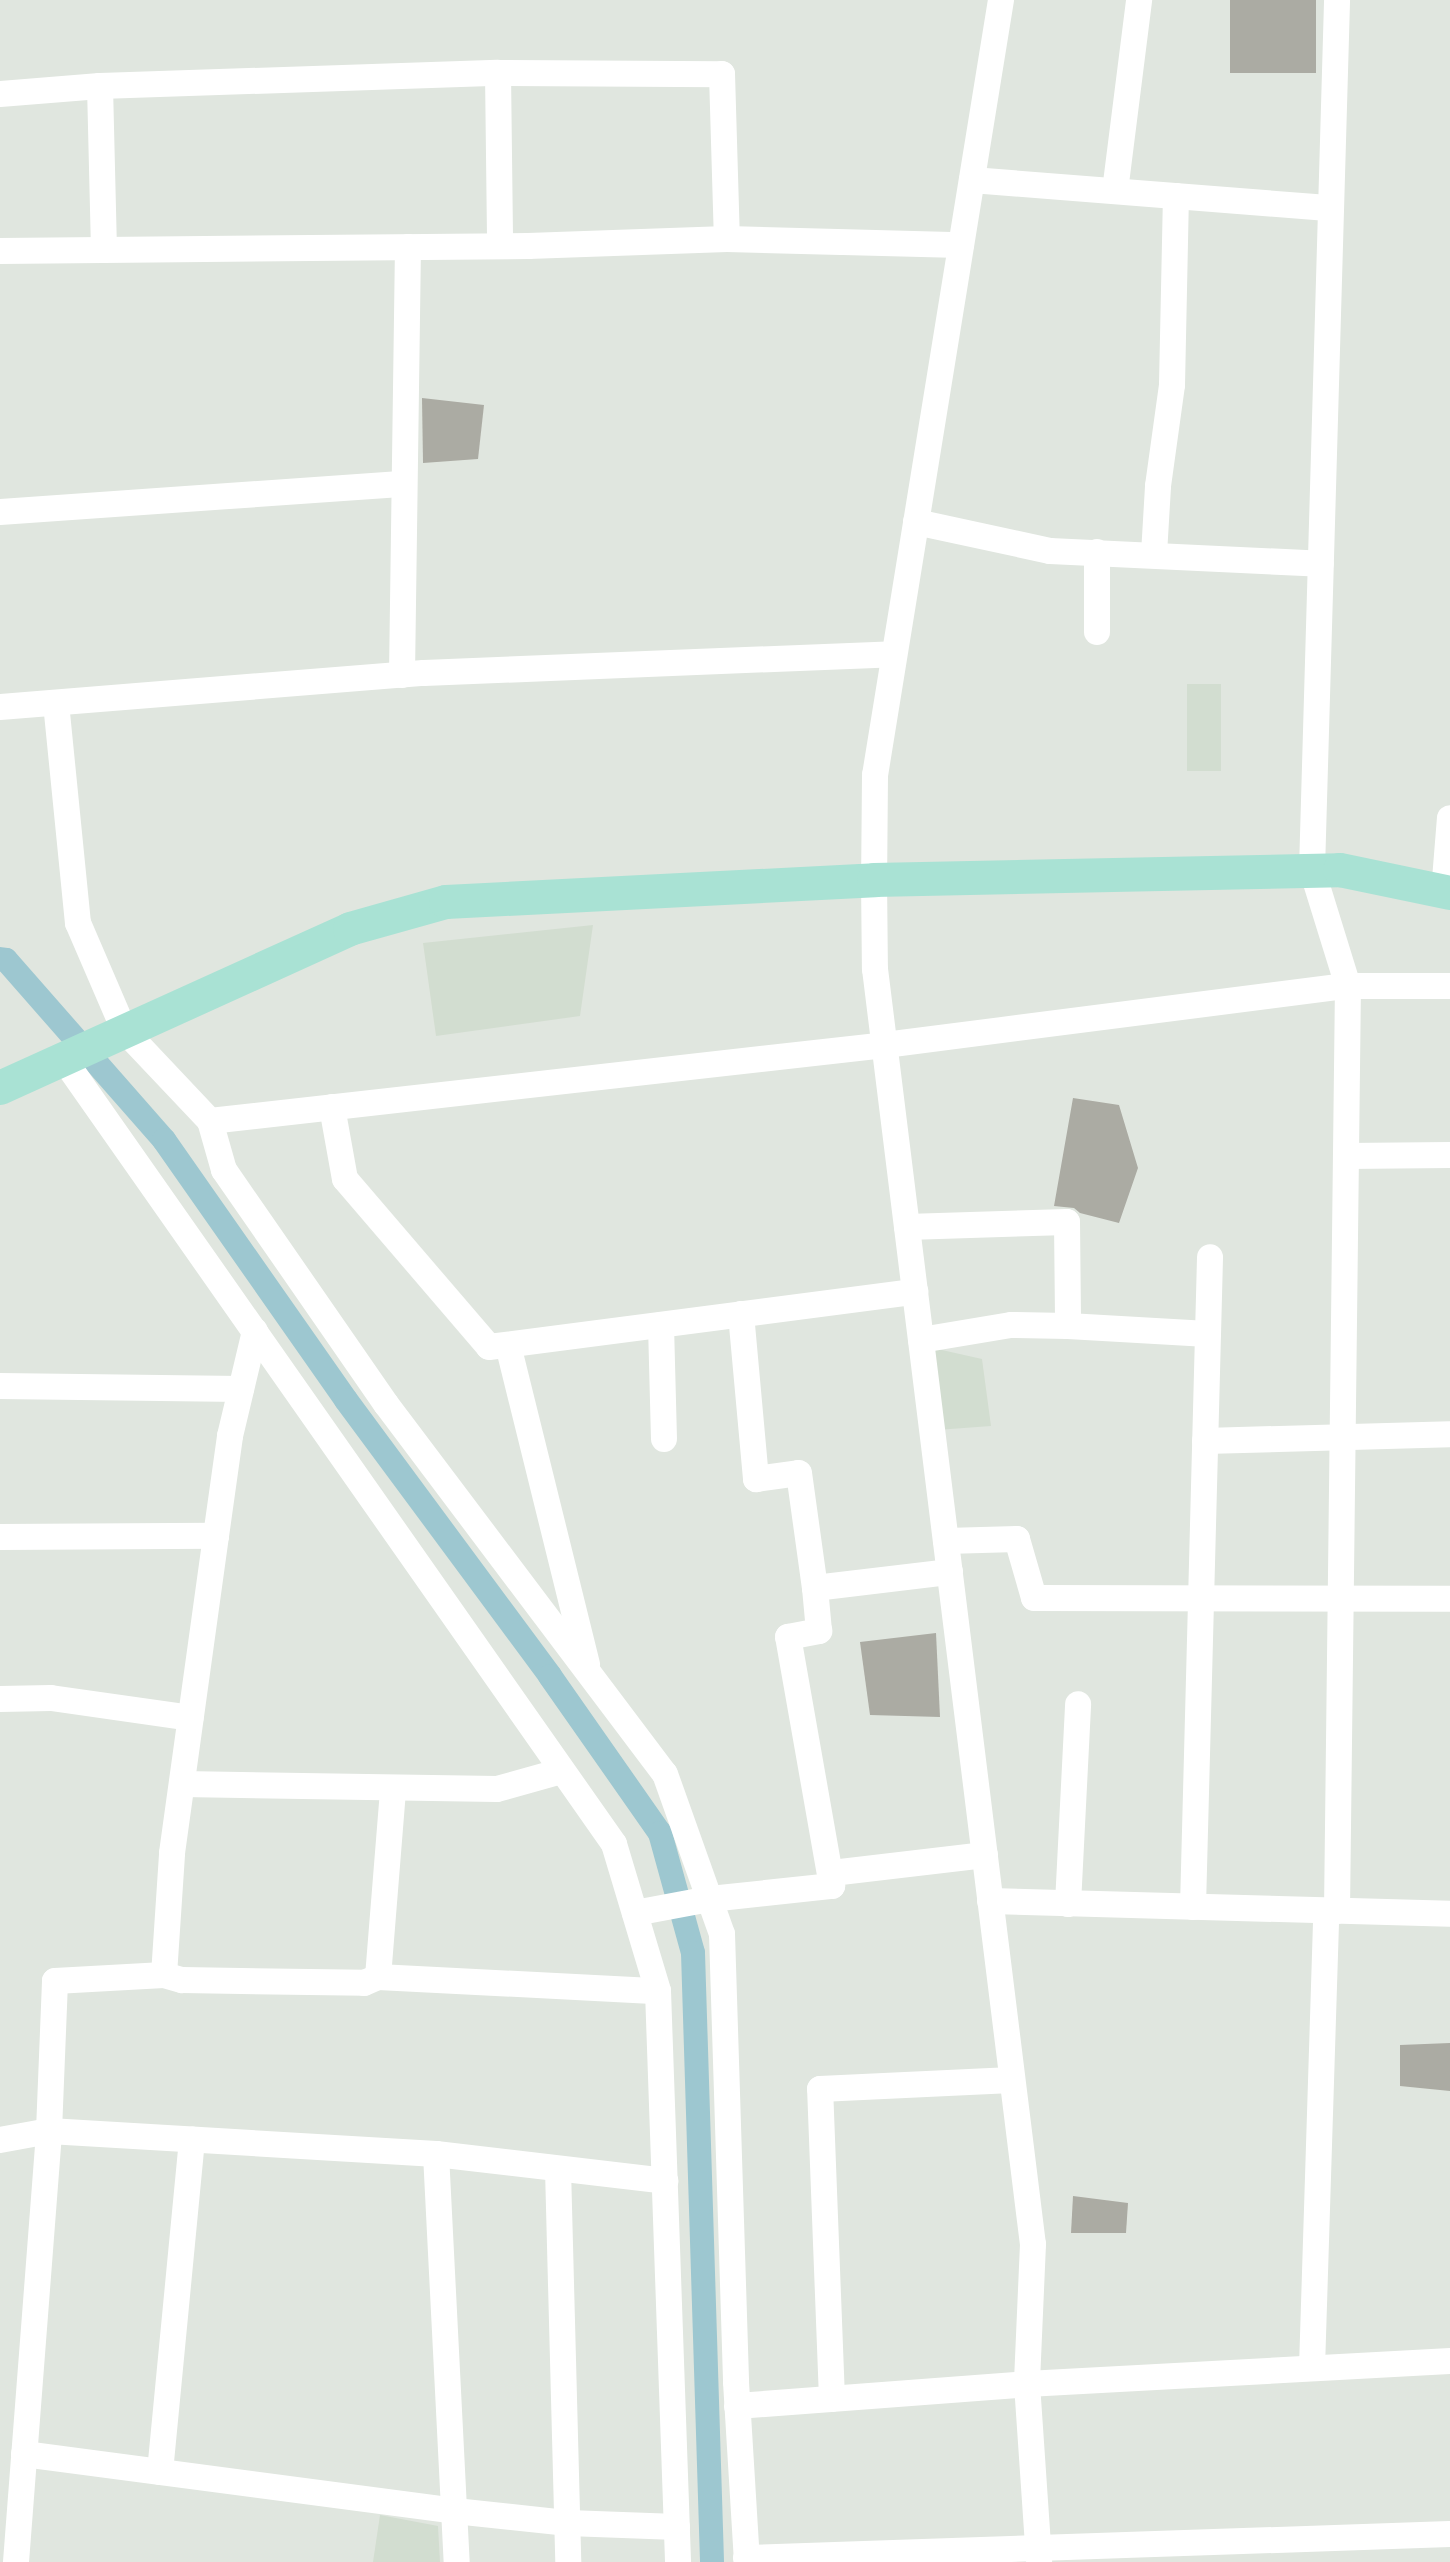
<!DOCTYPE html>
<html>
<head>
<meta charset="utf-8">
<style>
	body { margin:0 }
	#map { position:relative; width:1450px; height:2562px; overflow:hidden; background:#e0e6df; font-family:Jost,sans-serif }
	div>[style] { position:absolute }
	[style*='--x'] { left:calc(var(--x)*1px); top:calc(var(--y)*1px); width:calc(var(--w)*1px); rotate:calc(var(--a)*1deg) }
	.built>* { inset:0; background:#d2ddd0; transform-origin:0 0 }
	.canal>* { height:24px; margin:-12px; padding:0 12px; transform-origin:12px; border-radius:12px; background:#9dc7d0 }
	.building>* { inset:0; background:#ababa3; transform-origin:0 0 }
	.minor>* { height:26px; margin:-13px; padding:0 13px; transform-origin:13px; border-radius:13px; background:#fff }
	.major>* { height:34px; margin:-17px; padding:0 17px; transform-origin:17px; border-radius:17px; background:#a9e2d4 }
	span { translate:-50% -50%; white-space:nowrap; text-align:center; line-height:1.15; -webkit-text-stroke:6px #e0e6df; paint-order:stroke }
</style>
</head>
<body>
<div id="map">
	<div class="built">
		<i style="left:1187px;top:684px;width:34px;height:87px"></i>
		<i style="clip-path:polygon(593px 925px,580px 1016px,436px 1036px,423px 943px)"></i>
		<i style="clip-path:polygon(933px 1348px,982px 1359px,991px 1426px,937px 1430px)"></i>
		<i style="clip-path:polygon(380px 2515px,438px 2526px,440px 2562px,373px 2562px)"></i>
	</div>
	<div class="canal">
		<i style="--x:0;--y:959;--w:6;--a:9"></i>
		<i style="--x:6;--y:960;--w:240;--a:48.7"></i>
		<i style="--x:164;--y:1140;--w:317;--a:55"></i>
		<i style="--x:346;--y:1400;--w:343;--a:53.5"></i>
		<i style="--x:550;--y:1676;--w:192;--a:55"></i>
		<i style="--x:660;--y:1833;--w:124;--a:74.6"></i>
		<i style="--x:693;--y:1953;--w:609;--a:88.21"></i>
	</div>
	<div class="building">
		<i style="left:1230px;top:0;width:86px;height:73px"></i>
		<i style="clip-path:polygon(422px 398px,484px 405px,478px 459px,423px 463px)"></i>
		<i style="clip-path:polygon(1073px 1098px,1119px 1105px,1138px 1168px,1119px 1223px,1080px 1213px,1074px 1208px,1054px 1206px)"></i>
		<i style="clip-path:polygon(936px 1633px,940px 1717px,870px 1715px,860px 1642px)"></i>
		<i style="clip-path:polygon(1450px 2043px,1450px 2091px,1400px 2086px,1400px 2045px)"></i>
		<i style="clip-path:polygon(1073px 2196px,1128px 2203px,1126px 2233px,1071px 2233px)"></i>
	</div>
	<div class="minor">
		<i style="--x:1001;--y:0;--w:785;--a:99.23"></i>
		<i style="--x:875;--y:775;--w:105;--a:90.5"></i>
		<i style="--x:874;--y:880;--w:89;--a:89.4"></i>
		<i style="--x:875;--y:969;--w:1285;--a:82.94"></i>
		<i style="--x:1033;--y:2244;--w:140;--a:92.5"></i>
		<i style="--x:1027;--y:2384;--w:178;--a:86.1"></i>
		<i style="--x:498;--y:73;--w:224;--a:0.3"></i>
		<i style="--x:722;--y:74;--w:165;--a:88.3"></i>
		<i style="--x:0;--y:94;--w:100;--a:-4.6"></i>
		<i style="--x:972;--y:180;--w:360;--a:4.5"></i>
		<i style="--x:1115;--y:191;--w:193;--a:-82.8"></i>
		<i style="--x:104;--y:250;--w:164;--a:-91.4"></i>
		<i style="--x:100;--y:86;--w:398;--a:-1.9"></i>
		<i style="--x:498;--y:73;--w:173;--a:89.3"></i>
		<i style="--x:0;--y:251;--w:528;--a:-0.54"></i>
		<i style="--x:528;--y:246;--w:199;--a:-2"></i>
		<i style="--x:727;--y:239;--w:234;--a:1.5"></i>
		<i style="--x:0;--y:512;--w:405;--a:-4"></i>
		<i style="--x:916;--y:522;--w:137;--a:12.2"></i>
		<i style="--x:1050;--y:551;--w:271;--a:2.7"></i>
		<i style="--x:1154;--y:554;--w:68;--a:-86.6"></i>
		<i style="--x:1158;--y:486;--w:102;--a:-82.1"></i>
		<i style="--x:1172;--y:385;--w:189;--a:-88.8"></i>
		<i style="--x:1097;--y:632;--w:80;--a:-90"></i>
		<i style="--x:402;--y:675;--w:428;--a:-89.2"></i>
		<i style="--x:56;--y:703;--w:221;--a:84.3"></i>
		<i style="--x:78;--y:923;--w:116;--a:66.7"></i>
		<i style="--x:124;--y:1030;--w:125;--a:46.6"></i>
		<i style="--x:210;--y:1121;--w:679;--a:-6.42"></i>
		<i style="--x:885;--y:1045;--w:467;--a:-7.3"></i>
		<i style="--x:1348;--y:986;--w:102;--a:0"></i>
		<i style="--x:0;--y:707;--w:425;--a:-4.6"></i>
		<i style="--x:424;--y:673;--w:470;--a:-2.3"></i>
		<i style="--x:1444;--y:892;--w:74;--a:-85.4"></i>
		<i style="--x:62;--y:1057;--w:961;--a:54.95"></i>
		<i style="--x:614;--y:1844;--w:153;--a:73.3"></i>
		<i style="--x:658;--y:1991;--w:571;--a:87.99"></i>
		<i style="--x:332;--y:1107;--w:73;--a:79.8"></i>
		<i style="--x:345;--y:1179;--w:221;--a:49.4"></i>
		<i style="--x:489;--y:1347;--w:430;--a:-7.4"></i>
		<i style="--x:210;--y:1121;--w:51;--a:74.1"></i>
		<i style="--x:224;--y:1170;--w:285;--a:55.3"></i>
		<i style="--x:386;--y:1404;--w:463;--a:53"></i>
		<i style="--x:665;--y:1774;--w:170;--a:70.4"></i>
		<i style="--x:722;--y:1934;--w:448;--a:88.2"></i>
		<i style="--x:736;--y:2382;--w:180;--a:86.5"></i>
		<i style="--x:1346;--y:1156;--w:104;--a:-0.6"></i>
		<i style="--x:907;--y:1227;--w:160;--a:-1.8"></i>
		<i style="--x:1067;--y:1222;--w:104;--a:89.4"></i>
		<i style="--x:1068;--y:1326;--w:140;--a:3.3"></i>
		<i style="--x:741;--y:1314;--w:166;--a:84.8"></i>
		<i style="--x:756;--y:1479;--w:43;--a:-7.9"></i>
		<i style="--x:799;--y:1473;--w:116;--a:82.1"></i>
		<i style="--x:815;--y:1588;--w:136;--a:-6.8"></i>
		<i style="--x:661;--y:1325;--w:114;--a:88.5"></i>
		<i style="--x:921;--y:1340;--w:91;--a:-9.5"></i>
		<i style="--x:1011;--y:1325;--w:57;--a:1"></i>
		<i style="--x:508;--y:1345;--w:329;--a:76.1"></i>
		<i style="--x:0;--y:1386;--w:241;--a:0.7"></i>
		<i style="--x:1205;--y:1441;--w:245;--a:-1.6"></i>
		<i style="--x:0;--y:1537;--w:216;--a:-0.3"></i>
		<i style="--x:946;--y:1541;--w:71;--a:-1.6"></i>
		<i style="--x:1017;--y:1539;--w:61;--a:73.9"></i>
		<i style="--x:1034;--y:1598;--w:416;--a:0.1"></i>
		<i style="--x:0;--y:1699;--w:51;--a:-1.1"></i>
		<i style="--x:51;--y:1698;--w:141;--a:8.1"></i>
		<i style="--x:182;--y:1784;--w:315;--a:0.9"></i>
		<i style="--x:497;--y:1789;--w:67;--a:-15.5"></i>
		<i style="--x:832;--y:1873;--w:154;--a:-6.7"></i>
		<i style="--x:990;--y:1901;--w:460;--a:1.6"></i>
		<i style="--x:1068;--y:1904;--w:200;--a:-87.1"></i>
		<i style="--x:1193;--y:1907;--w:650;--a:-88.5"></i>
		<i style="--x:1337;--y:1911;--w:925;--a:-89.32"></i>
		<i style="--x:1348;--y:986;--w:121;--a:-107.2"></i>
		<i style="--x:1312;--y:870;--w:870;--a:-88.35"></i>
		<i style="--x:635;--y:1913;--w:76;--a:-10.6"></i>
		<i style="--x:710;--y:1899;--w:123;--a:-6.1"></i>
		<i style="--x:832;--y:1886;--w:253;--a:-100"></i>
		<i style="--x:788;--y:1637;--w:32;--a:-11"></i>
		<i style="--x:819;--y:1631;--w:43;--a:-95.3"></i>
		<i style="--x:164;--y:1975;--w:122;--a:-86.2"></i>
		<i style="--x:172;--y:1853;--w:320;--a:-82.1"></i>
		<i style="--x:216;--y:1536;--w:101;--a:-82"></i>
		<i style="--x:230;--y:1436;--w:108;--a:-76.6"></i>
		<i style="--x:378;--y:1977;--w:189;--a:-85.4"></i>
		<i style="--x:0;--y:2140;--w:50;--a:-10.4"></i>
		<i style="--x:49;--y:2131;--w:150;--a:-87.7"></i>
		<i style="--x:55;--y:1981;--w:109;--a:-3.2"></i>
		<i style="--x:164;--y:1975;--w:19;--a:16"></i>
		<i style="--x:182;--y:1980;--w:182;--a:0.9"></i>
		<i style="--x:364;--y:1983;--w:15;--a:-23"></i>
		<i style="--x:378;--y:1977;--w:280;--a:2.9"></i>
		<i style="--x:436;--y:2154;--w:409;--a:87.1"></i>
		<i style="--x:558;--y:2169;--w:393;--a:88.5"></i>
		<i style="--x:1312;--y:2368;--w:457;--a:-88.2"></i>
		<i style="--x:832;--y:2399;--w:310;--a:-92.2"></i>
		<i style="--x:820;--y:2089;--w:192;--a:-2.7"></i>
		<i style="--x:737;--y:2406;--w:291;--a:-4.3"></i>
		<i style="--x:1027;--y:2384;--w:424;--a:-3.1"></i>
		<i style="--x:24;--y:2454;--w:435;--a:7.5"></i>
		<i style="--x:455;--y:2511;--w:114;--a:6.1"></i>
		<i style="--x:568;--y:2523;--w:109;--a:2.1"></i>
		<i style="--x:160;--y:2472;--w:334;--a:-84.5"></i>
		<i style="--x:746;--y:2558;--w:704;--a:-1.95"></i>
		<i style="--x:16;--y:2562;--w:432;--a:-85.6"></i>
		<i style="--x:49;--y:2131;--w:388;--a:3.4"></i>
		<i style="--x:436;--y:2154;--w:231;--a:6.7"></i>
	</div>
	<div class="major">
		<i style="--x:0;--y:1088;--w:384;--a:-24.4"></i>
		<i style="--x:350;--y:929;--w:100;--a:-15.7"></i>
		<i style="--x:446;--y:902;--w:429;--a:-2.9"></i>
		<i style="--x:874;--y:880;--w:466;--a:-1.2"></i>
		<i style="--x:1340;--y:870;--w:112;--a:11.8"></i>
	</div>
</div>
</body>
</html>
